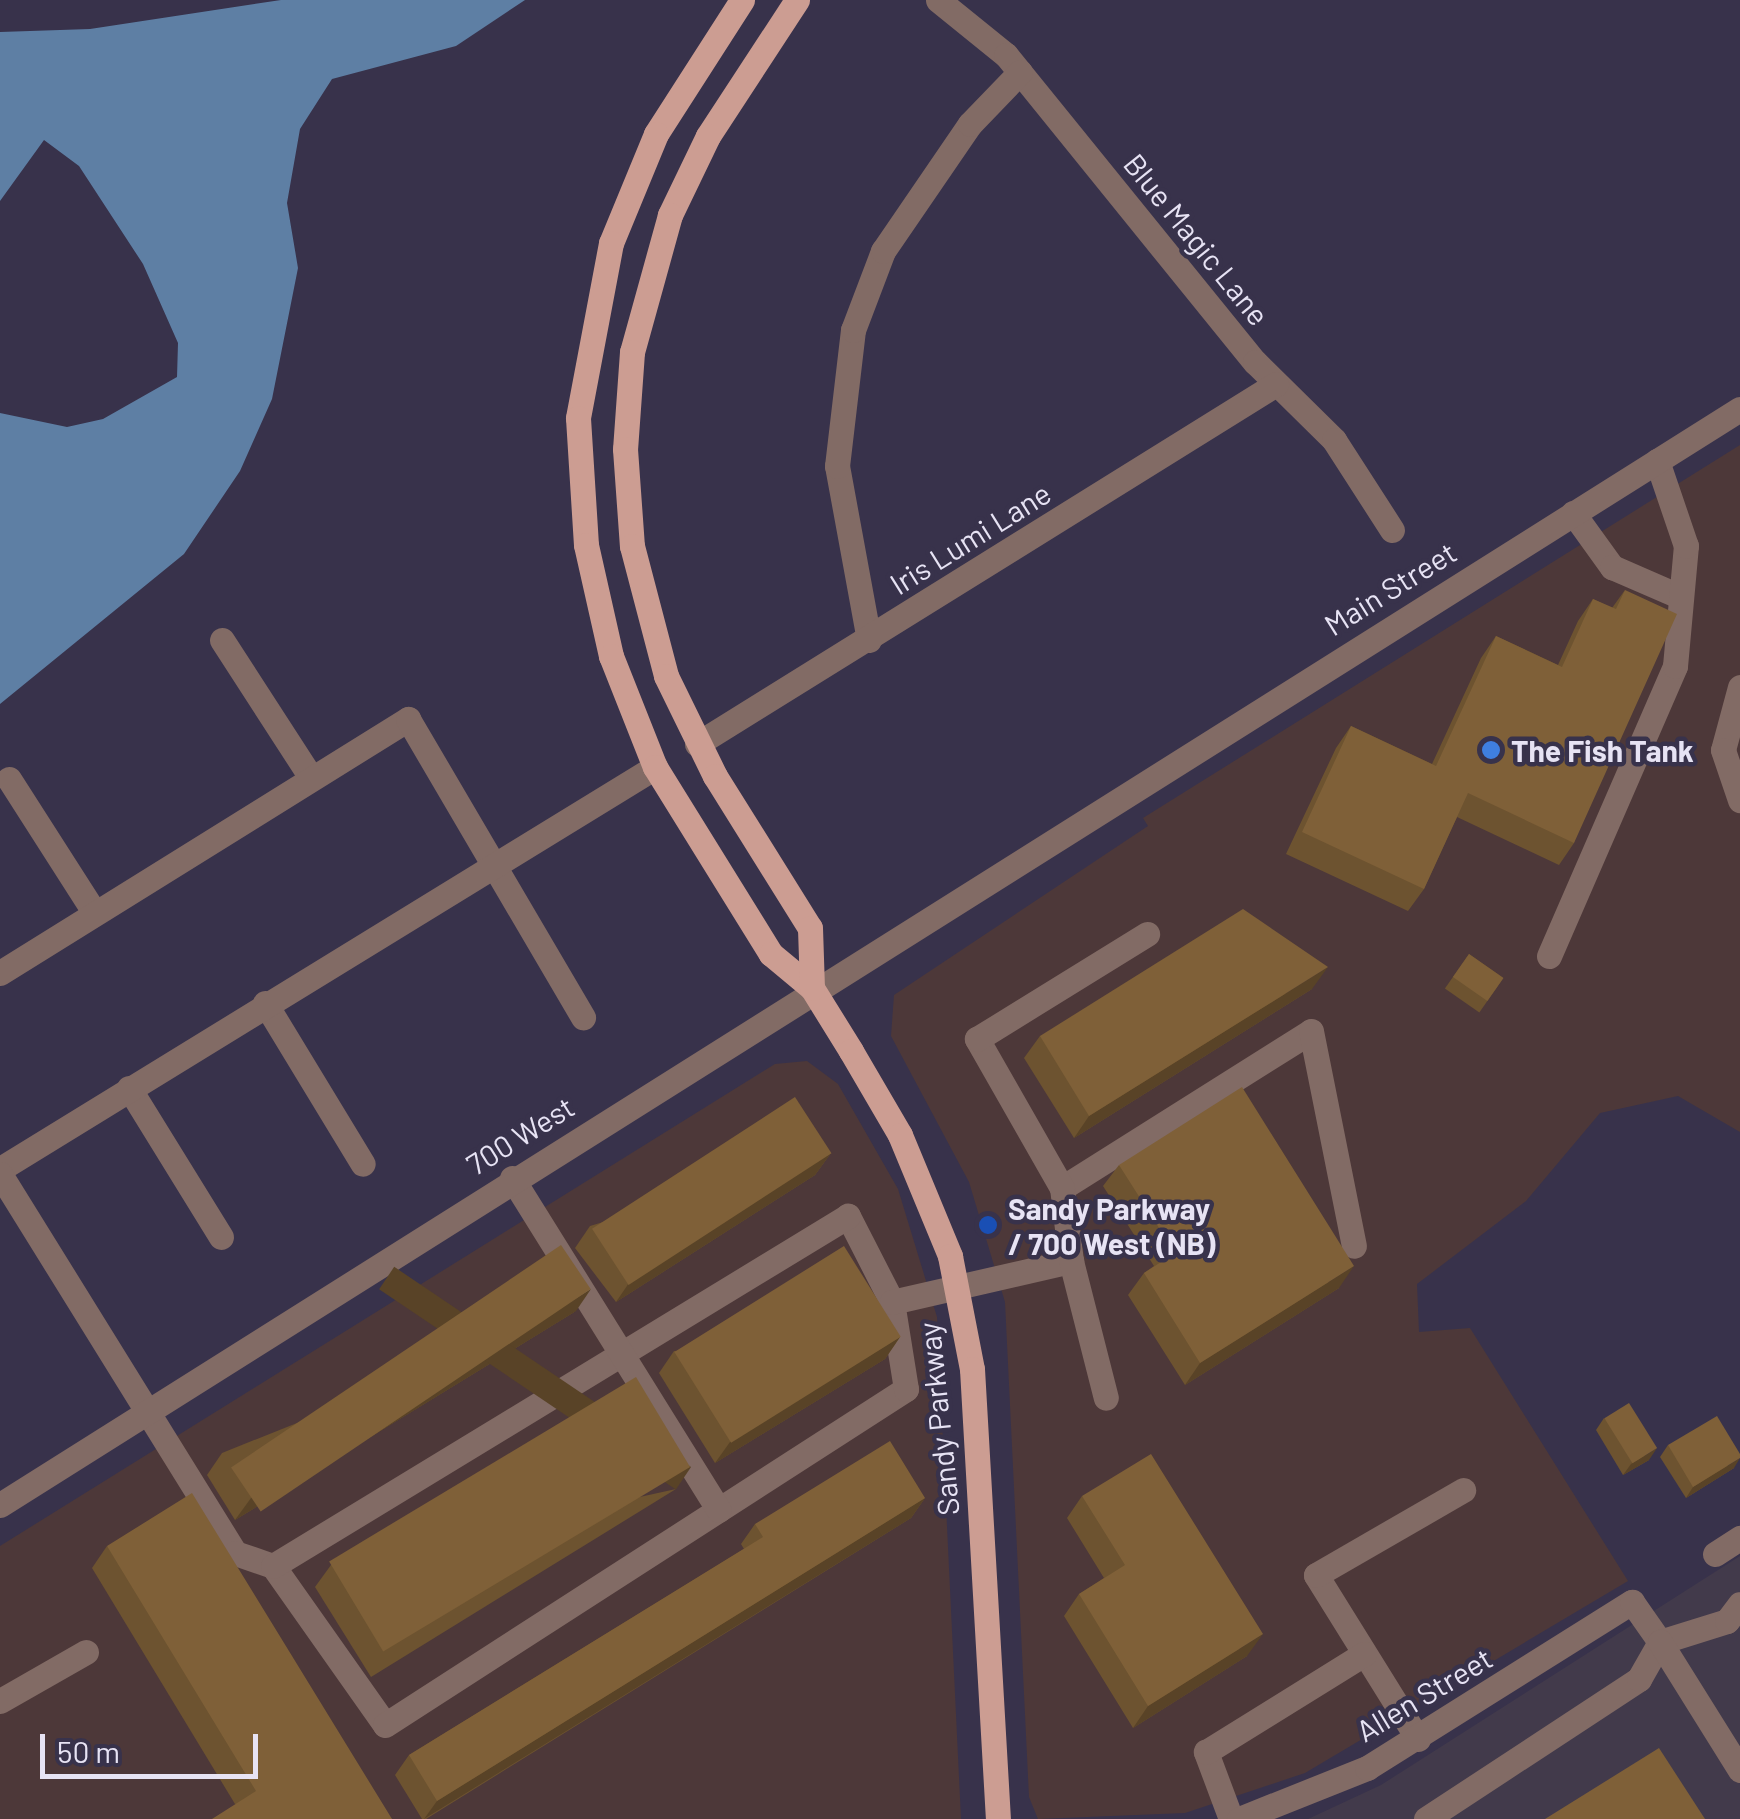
<!DOCTYPE html>
<html>
<head>
<meta charset="utf-8">
<style>
	body { margin:0 }
	#map { position:relative; width:1740px; height:1819px; overflow:hidden; background:#38324b; font-family:Barlow,sans-serif }
	div>[style] { position:absolute }
	[style*='--x'] { left:calc(var(--x)*1px); top:calc(var(--y)*1px); width:calc(var(--w)*1px); rotate:calc(var(--a)*1deg) }
	.commercial>* { inset:0; background:#4d3839 }
	.industrial>* { inset:0; background:#423a4b }
	.water>* { inset:0; background:#5e7fa4 }
	.minor>* { height:25px; margin:-12.5px; padding:0 12.5px; transform-origin:12.5px; border-radius:12.5px; background:#826b65 }
	.major>* { height:25px; margin:-12.5px; padding:0 12.5px; transform-origin:12.5px; border-radius:12.5px; background:#cc9d92 }
	.wall>* { inset:0; background:#6d5330; transform-origin:0 0 }
	.shaded-wall>* { inset:0; background:#594327; transform-origin:0 0 }
	.building>* { inset:0; background:#7f6038; transform-origin:0 0 }
	.dots>* { width:28px; height:28px; translate:-50% -50%; box-sizing:border-box; border:5px solid #38324b; border-radius:50% }
	span { translate:-50% -50%; white-space:nowrap; text-align:center; line-height:1.15; -webkit-text-stroke:9px #38324b; paint-order:stroke }
	.street-label { font-size:30px; color:#e7e3f4 }
	.poi-label { font-size:30px; color:#e7e3f4; font-weight:700 }
	.left { translate:0 -50%; text-align:left }
	.scale { position:absolute; left:40px; top:1734px; width:218px; height:45px; box-sizing:border-box; border:5px solid #e7e3f4; border-top:0; padding-left:12px; font-size:30px; line-height:35px; white-space:nowrap; color:#e7e3f4; -webkit-text-stroke:8px #38324b; paint-order:stroke }
</style>
</head>
<body>
<div id="map">
	<div class="commercial">
		<i style="clip-path:polygon(1740px 445px,1740px 1132px,1678px 1096px,1600px 1113px,1526px 1201px,1417px 1284px,1419px 1332px,1470px 1328px,1628px 1581px,1305px 1773px,1185px 1813px,1038px 1819px,1029px 1797px,1005px 1302px,969px 1182px,891px 1036px,894px 995px,1148px 826px,1143px 818px)"></i>
		<i style="clip-path:polygon(807px 1061px,838px 1084px,898px 1189px,937px 1317px,961px 1819px,0 1819px,0 1546px,775px 1064px)"></i>
	</div>
	<div class="industrial">
		<i style="clip-path:polygon(1740px 1556px,1740px 1819px,1308px 1819px,1381px 1785px)"></i>
	</div>
	<div class="water">
		<i style="clip-path:polygon(281px 0,525px 0,456px 46px,332px 79px,300px 129px,287px 203px,298px 268px,272px 399px,240px 471px,184px 554px,0 704px,0 413px,67px 427px,103px 419px,177px 377px,178px 343px,143px 264px,79px 166px,44px 140px,0 201px,0 32px,90px 29px)"></i>
	</div>
	<div class="minor">
		<i style="--x:938;--y:0;--w:87;--a:39"></i>
		<i style="--x:1006;--y:55;--w:395;--a:51"></i>
		<i style="--x:1255;--y:362;--w:111;--a:44.6"></i>
		<i style="--x:1334;--y:440;--w:107;--a:57.2"></i>
		<i style="--x:1573;--y:513;--w:67;--a:54.2"></i>
		<i style="--x:1612;--y:567;--w:75;--a:23.5"></i>
		<i style="--x:222;--y:640;--w:162;--a:57.1"></i>
		<i style="--x:869;--y:640;--w:177;--a:-100.4"></i>
		<i style="--x:837;--y:466;--w:137;--a:-83.3"></i>
		<i style="--x:853;--y:330;--w:85;--a:-69.2"></i>
		<i style="--x:883;--y:251;--w:154;--a:-55.6"></i>
		<i style="--x:970;--y:124;--w:72;--a:-46.1"></i>
		<i style="--x:1740;--y:687;--w:65;--a:105.1"></i>
		<i style="--x:1723;--y:750;--w:53;--a:71.2"></i>
		<i style="--x:697;--y:744;--w:682;--a:-31.87"></i>
		<i style="--x:9;--y:779;--w:158;--a:57.4"></i>
		<i style="--x:1549;--y:956;--w:316;--a:-66.5"></i>
		<i style="--x:1675;--y:666;--w:121;--a:-84.8"></i>
		<i style="--x:1686;--y:546;--w:90;--a:-108.8"></i>
		<i style="--x:0;--y:973;--w:481;--a:-31.9"></i>
		<i style="--x:408;--y:719;--w:346;--a:59.6"></i>
		<i style="--x:265;--y:1003;--w:188;--a:58.7"></i>
		<i style="--x:129;--y:1088;--w:175;--a:58.3"></i>
		<i style="--x:0;--y:1169;--w:769;--a:-31.54"></i>
		<i style="--x:0;--y:1174;--w:446;--a:58.2"></i>
		<i style="--x:235;--y:1553;--w:40;--a:18.9"></i>
		<i style="--x:273;--y:1566;--w:194;--a:54.8"></i>
		<i style="--x:385;--y:1725;--w:620;--a:-32.82"></i>
		<i style="--x:906;--y:1389;--w:88;--a:-99.1"></i>
		<i style="--x:892;--y:1302;--w:97;--a:-117.1"></i>
		<i style="--x:848;--y:1216;--w:673;--a:148.67"></i>
		<i style="--x:512;--y:1178;--w:391;--a:58.1"></i>
		<i style="--x:1062;--y:1188;--w:294;--a:-32.2"></i>
		<i style="--x:1311;--y:1031;--w:219;--a:78.7"></i>
		<i style="--x:1071;--y:1261;--w:74;--a:-97"></i>
		<i style="--x:1062;--y:1188;--w:172;--a:-119.7"></i>
		<i style="--x:977;--y:1039;--w:200;--a:-31.7"></i>
		<i style="--x:892;--y:1302;--w:184;--a:-12.9"></i>
		<i style="--x:1071;--y:1261;--w:141;--a:75.7"></i>
		<i style="--x:0;--y:1505;--w:2056;--a:-32.21"></i>
		<i style="--x:1715;--y:1554;--w:30;--a:-33"></i>
		<i style="--x:0;--y:1701;--w:99;--a:-29.7"></i>
		<i style="--x:1418;--y:1739;--w:193;--a:-121.9"></i>
		<i style="--x:1316;--y:1575;--w:170;--a:-30"></i>
		<i style="--x:1231;--y:1819;--w:72;--a:-110.5"></i>
		<i style="--x:1206;--y:1752;--w:186;--a:-31.8"></i>
		<i style="--x:1239;--y:1819;--w:138;--a:-21.7"></i>
		<i style="--x:1367;--y:1768;--w:313;--a:-32.1"></i>
		<i style="--x:1632;--y:1602;--w:49;--a:55"></i>
		<i style="--x:1660;--y:1642;--w:70;--a:-17.4"></i>
		<i style="--x:1727;--y:1621;--w:21;--a:-53"></i>
		<i style="--x:1426;--y:1819;--w:255;--a:-33.3"></i>
		<i style="--x:1639;--y:1679;--w:43;--a:-60.4"></i>
		<i style="--x:1660;--y:1642;--w:151;--a:58"></i>
	</div>
	<div class="major">
		<i style="--x:742;--y:0;--w:159;--a:122.7"></i>
		<i style="--x:656;--y:134;--w:118;--a:112.4"></i>
		<i style="--x:611;--y:243;--w:178;--a:100.7"></i>
		<i style="--x:578;--y:418;--w:127;--a:86.4"></i>
		<i style="--x:586;--y:545;--w:114;--a:77.3"></i>
		<i style="--x:611;--y:656;--w:119;--a:68.4"></i>
		<i style="--x:655;--y:767;--w:220;--a:58.2"></i>
		<i style="--x:771;--y:954;--w:53;--a:39.7"></i>
		<i style="--x:812;--y:988;--w:74;--a:58.2"></i>
		<i style="--x:851;--y:1051;--w:97;--a:59.7"></i>
		<i style="--x:900;--y:1135;--w:131;--a:67.5"></i>
		<i style="--x:950;--y:1256;--w:115;--a:79"></i>
		<i style="--x:972;--y:1369;--w:451;--a:86.7"></i>
		<i style="--x:797;--y:0;--w:163;--a:123.2"></i>
		<i style="--x:708;--y:136;--w:88;--a:115.7"></i>
		<i style="--x:670;--y:215;--w:142;--a:105.5"></i>
		<i style="--x:632;--y:352;--w:97;--a:94.1"></i>
		<i style="--x:625;--y:449;--w:97;--a:85.9"></i>
		<i style="--x:632;--y:546;--w:134;--a:75.3"></i>
		<i style="--x:666;--y:676;--w:111;--a:63.9"></i>
		<i style="--x:715;--y:776;--w:179;--a:58"></i>
		<i style="--x:810;--y:928;--w:60;--a:88.1"></i>
	</div>
	<div class="wall">
		<i style="clip-path:polygon(1625px 590px,1574px 843px,1559px 865px,1457px 817px,1424px 889px,1408px 911px,1286px 854px,1336px 748px,1351px 726px,1432px 764px,1481px 658px,1496px 636px,1558px 665px,1578px 621px,1593px 599px,1612px 608px)"></i>
		<i style="left:1469px;top:954px;width:42px;height:42px;rotate:35deg"></i>
		<i style="clip-path:polygon(1312px 989px,1074px 1138px,1024px 1058px,1040px 1036px)"></i>
		<i style="clip-path:polygon(831px 1153px,815px 1175px,616px 1302px,575px 1248px,590px 1226px)"></i>
		<i style="clip-path:polygon(1119px 1165px,1339px 1288px,1185px 1385px,1128px 1295px,1144px 1273px,1154px 1266px,1103px 1186px)"></i>
		<i style="clip-path:polygon(576px 1311px,235px 1520px,207px 1475px,222px 1453px)"></i>
		<i style="clip-path:polygon(900px 1337px,885px 1359px,715px 1463px,659px 1373px,674px 1351px)"></i>
		<i style="clip-path:polygon(1604px 1418px,1649px 1460px,1623px 1475px,1596px 1430px)"></i>
		<i style="clip-path:polygon(1668px 1445px,1734px 1468px,1686px 1498px,1660px 1457px)"></i>
		<i style="clip-path:polygon(676px 1489px,371px 1677px,315px 1587px,331px 1565px)"></i>
		<i style="clip-path:polygon(1082px 1496px,1247px 1656px,1133px 1728px,1064px 1616px,1079px 1594px,1104px 1578px,1067px 1518px)"></i>
		<i style="clip-path:polygon(925px 1498px,911px 1518px,426px 1819px,422px 1819px,395px 1775px,409px 1755px,744px 1549px,741px 1544px,755px 1524px)"></i>
		<i style="clip-path:polygon(107px 1546px,392px 1819px,235px 1804px,92px 1568px)"></i>
	</div>
	<div class="shaded-wall">
		<i style="clip-path:polygon(1328px 967px,1312px 989px,1074px 1138px,1089px 1116px)"></i>
		<i style="clip-path:polygon(831px 1153px,815px 1175px,616px 1302px,631px 1280px)"></i>
		<i style="clip-path:polygon(1354px 1266px,1339px 1288px,1185px 1385px,1200px 1363px)"></i>
		<i style="clip-path:polygon(591px 1289px,576px 1311px,235px 1520px,251px 1498px)"></i>
		<i style="clip-path:polygon(900px 1337px,885px 1359px,715px 1463px,730px 1442px)"></i>
		<i style="clip-path:polygon(1657px 1448px,1649px 1460px,1623px 1475px,1631px 1464px)"></i>
		<i style="clip-path:polygon(1740px 1458px,1734px 1468px,1686px 1498px,1693px 1487px)"></i>
		<i style="left:691px;top:1467px;width:27px;height:358px;rotate:124deg"></i>
		<i style="clip-path:polygon(925px 1498px,911px 1518px,424px 1819px,437px 1801px)"></i>
		<i style="clip-path:polygon(1263px 1634px,1247px 1656px,1133px 1728px,1148px 1706px)"></i>
	</div>
	<div class="building">
		<i style="clip-path:polygon(1625px 590px,1677px 614px,1574px 843px,1468px 793px,1424px 889px,1302px 832px,1351px 726px,1436px 766px,1496px 636px,1562px 667px,1593px 599px,1616px 609px)"></i>
		<i style="clip-path:polygon(1243px 909px,1328px 967px,1089px 1116px,1040px 1036px)"></i>
		<i style="left:1469px;top:954px;width:42px;height:28px;rotate:35deg"></i>
		<i style="clip-path:polygon(1242px 1087px,1354px 1266px,1200px 1363px,1144px 1273px,1175px 1253px,1119px 1165px)"></i>
		<i style="left:795px;top:1097px;width:67px;height:242px;rotate:57deg"></i>
		<i style="left:561px;top:1245px;width:53px;height:398px;rotate:56deg"></i>
		<i style="left:844px;top:1246px;width:107px;height:200px;rotate:58deg"></i>
		<i style="left:636px;top:1377px;width:105px;height:358px;rotate:59deg"></i>
		<i style="left:1629px;top:1403px;width:53px;height:29px;rotate:58deg"></i>
		<i style="clip-path:polygon(1717px 1416px,1740px 1454px,1740px 1458px,1693px 1487px,1668px 1445px)"></i>
		<i style="clip-path:polygon(890px 1441px,925px 1498px,437px 1801px,409px 1755px,763px 1537px,755px 1524px)"></i>
		<i style="clip-path:polygon(1151px 1454px,1263px 1634px,1148px 1706px,1079px 1594px,1125px 1565px,1082px 1496px)"></i>
		<i style="clip-path:polygon(192px 1493px,392px 1819px,212px 1819px,256px 1791px,107px 1546px)"></i>
		<i style="clip-path:polygon(1659px 1748px,1705px 1819px,1545px 1819px)"></i>
	</div>
	<div class="dots">
		<i style="left:1491px;top:750px;background:#3f7fe0"></i>
		<i style="left:988px;top:1225px;background:#1a4fb4"></i>
	</div>
	<div class="street-label">
		<span style="left:1197px;top:239px;rotate:51deg">Blue Magic Lane</span>
		<span style="left:970px;top:538px;rotate:-32deg">Iris Lumi Lane</span>
		<span style="left:1390px;top:588px;rotate:-32deg">Main Street</span>
		<span style="left:520px;top:1135px;rotate:-32deg">700 West</span>
		<span style="left:938px;top:1419px;rotate:-96deg">Sandy Parkway</span>
		<span style="left:1424px;top:1694px;rotate:-31deg">Allen Street</span>
	</div>
	<div class="poi-label">
		<span class="left" style="left:1511px;top:750px">The Fish Tank</span>
		<span class="left" style="left:1008px;top:1225px">Sandy Parkway<br>/ 700 West (NB)</span>
	</div>
	<div class="scale">50 m</div>
</div>
</body>
</html>
